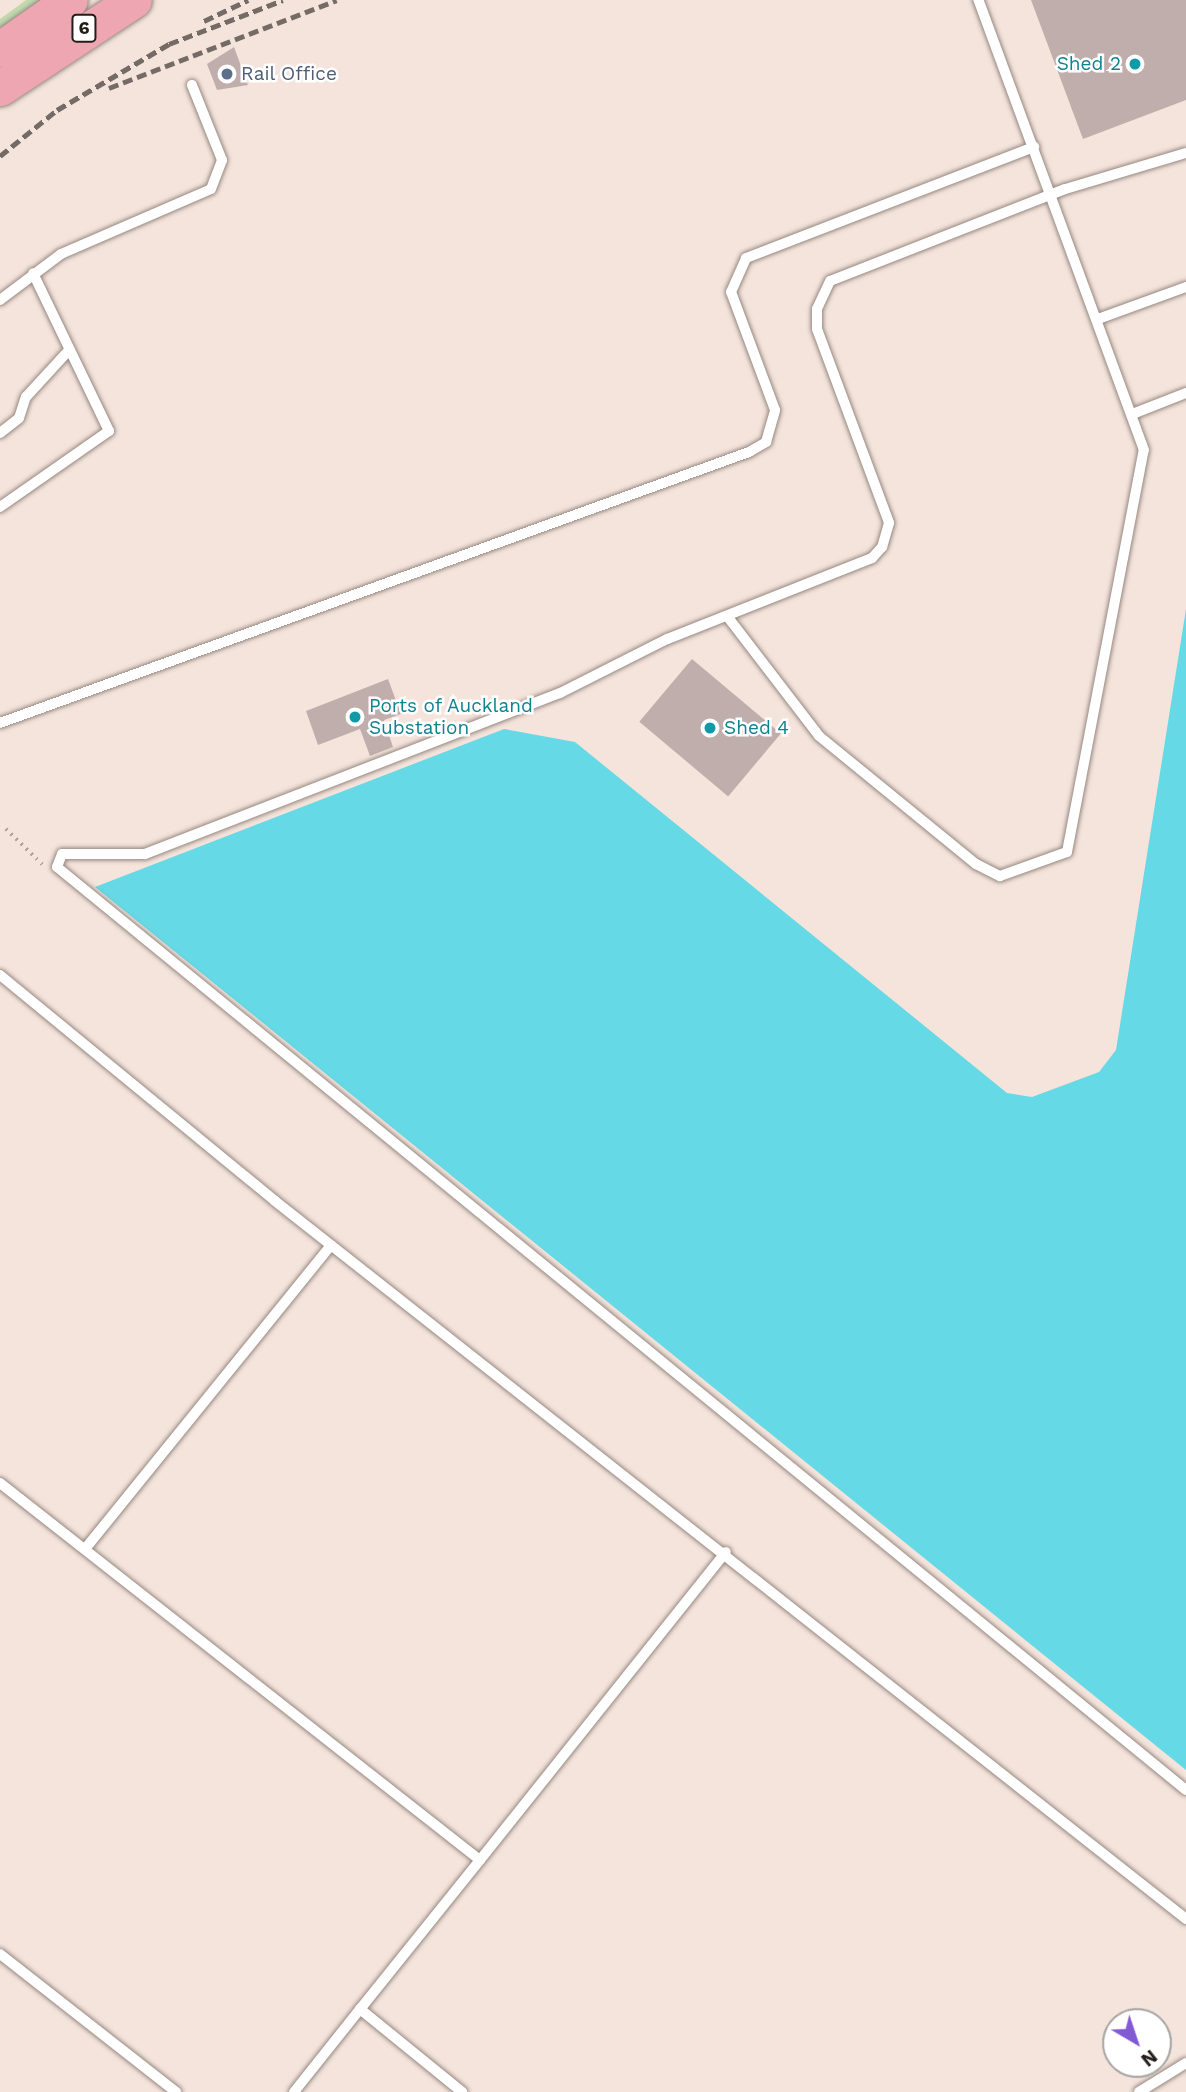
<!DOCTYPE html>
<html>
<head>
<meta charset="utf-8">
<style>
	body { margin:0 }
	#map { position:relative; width:1186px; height:2092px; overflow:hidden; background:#f4e4dc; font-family:"Work Sans",sans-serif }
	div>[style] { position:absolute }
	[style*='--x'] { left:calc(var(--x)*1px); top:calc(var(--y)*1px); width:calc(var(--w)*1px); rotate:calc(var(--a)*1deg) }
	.green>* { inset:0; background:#c1daae }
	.water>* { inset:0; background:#65d9e5 }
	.building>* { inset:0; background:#c0aeac; transform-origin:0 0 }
	.path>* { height:3.5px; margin-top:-1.75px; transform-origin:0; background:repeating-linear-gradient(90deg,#b0a39d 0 2px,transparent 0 7px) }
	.roads { filter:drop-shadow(0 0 2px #968880) drop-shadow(0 0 2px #968880) }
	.service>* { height:10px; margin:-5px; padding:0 5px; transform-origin:5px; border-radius:5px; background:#fff }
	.primary>* { height:35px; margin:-17.5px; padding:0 17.5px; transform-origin:17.5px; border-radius:17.5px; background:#eea6b2 }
	.rail>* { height:5px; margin-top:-2.5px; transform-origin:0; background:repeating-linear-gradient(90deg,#756b66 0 10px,transparent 0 15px) }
	.dots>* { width:19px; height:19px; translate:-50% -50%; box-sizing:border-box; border:4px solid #fff; border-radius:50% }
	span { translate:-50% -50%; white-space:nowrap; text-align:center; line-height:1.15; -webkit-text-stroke:5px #fff; paint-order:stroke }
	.shield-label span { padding:2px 5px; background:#fff; border:2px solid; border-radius:5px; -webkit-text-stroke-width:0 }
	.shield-label { font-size:18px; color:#231d1a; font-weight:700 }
	.culture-label { font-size:19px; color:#0d838f }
	.right { translate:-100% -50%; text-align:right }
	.left { translate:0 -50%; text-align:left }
	.service-label { font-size:19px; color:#4e5e75 }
	.north { position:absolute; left:1102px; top:2008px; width:70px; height:70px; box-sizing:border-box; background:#fff; border:2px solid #a7a5a3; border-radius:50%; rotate:141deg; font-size:19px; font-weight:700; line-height:28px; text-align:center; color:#231d1a }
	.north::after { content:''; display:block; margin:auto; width:24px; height:32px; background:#825ad4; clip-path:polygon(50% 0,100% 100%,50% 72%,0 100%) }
</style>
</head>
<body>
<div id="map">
	<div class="green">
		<i style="clip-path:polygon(26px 0,41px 0,0 30px,0 19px)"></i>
	</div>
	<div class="water">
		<i style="clip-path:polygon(1186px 609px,1186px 1770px,95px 887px,504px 729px,575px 742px,1007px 1093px,1032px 1097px,1099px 1072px,1116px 1050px)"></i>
	</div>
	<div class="building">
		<i style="clip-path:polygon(1031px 0,1186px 0,1186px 100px,1083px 139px)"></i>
		<i style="clip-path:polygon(234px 47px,248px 85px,217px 90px,207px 64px)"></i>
		<i style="left:692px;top:659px;width:116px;height:82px;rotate:40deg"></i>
		<i style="clip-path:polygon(388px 679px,401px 714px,384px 720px,393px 747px,370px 756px,360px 729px,318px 745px,306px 711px)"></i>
	</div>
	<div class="path">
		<i style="--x:6;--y:829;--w:53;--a:44.2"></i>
	</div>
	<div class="roads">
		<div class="service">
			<i style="--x:1186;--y:153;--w:126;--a:163.4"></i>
			<i style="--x:1065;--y:189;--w:252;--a:158.6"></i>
			<i style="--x:830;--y:281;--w:31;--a:115"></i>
			<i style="--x:817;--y:309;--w:20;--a:90"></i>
			<i style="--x:817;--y:329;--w:207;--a:69.6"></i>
			<i style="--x:889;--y:523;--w:25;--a:106"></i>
			<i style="--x:882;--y:547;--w:15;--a:132"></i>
			<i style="--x:872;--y:558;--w:220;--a:158.4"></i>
			<i style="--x:667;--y:639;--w:120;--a:153.2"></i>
			<i style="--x:560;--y:693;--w:445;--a:158.8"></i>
			<i style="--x:145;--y:854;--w:83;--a:180"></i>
			<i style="--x:62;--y:854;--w:14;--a:111"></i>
			<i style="--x:57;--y:867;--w:1458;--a:39.27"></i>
			<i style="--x:0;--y:300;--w:76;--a:-37"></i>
			<i style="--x:61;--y:254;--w:163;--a:-23.4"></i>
			<i style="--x:211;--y:189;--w:31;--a:-69"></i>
			<i style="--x:222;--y:160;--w:81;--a:-111.8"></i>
			<i style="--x:1098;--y:319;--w:94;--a:-20"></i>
			<i style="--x:1135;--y:413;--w:55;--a:-21.4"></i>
			<i style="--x:0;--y:433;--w:24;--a:-38"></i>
			<i style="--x:19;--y:418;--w:22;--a:-72"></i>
			<i style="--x:26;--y:397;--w:64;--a:-47.5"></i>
			<i style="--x:0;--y:507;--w:133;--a:-34.9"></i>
			<i style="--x:109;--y:431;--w:175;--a:-115.7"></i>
			<i style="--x:727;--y:616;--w:151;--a:52.5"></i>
			<i style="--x:819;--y:736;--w:203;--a:39.2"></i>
			<i style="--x:976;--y:864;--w:27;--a:27"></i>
			<i style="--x:1000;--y:876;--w:71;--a:-19.7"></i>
			<i style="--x:1067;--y:852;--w:409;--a:-79.2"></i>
			<i style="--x:1144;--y:450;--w:480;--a:-110.2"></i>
			<i style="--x:0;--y:723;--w:797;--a:-19.89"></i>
			<i style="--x:749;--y:452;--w:20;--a:-30"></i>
			<i style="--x:766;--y:442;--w:33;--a:-74"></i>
			<i style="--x:775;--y:410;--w:126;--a:-110.4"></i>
			<i style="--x:731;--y:292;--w:37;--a:-66"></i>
			<i style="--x:746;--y:258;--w:309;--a:-21.1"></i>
			<i style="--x:0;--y:975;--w:356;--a:39.4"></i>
			<i style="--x:275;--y:1201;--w:1160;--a:38.24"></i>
			<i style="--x:0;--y:1483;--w:610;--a:38.15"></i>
			<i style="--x:480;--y:1860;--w:191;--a:128.8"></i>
			<i style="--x:85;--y:1549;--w:391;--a:-51"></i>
			<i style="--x:480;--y:1860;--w:394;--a:-51.4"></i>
			<i style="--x:0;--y:1954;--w:224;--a:38.1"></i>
			<i style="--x:294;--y:2092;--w:106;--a:-51.5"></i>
			<i style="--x:360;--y:2009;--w:132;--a:39.1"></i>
			<i style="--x:1139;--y:2092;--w:55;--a:-31.7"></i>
		</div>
		<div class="primary">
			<i style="--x:0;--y:49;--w:85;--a:-35"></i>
			<i style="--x:0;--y:88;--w:160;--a:-33.3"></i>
		</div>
	</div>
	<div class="rail">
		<i style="--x:204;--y:21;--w:49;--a:-25.5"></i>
		<i style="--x:109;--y:88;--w:244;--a:-21.1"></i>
		<i style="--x:0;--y:156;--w:73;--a:-38.9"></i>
		<i style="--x:57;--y:110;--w:130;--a:-30.5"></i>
		<i style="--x:169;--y:44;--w:122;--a:-21.1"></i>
	</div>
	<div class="dots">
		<i style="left:1135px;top:64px;background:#0f9aa8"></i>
		<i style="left:227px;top:74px;background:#5c6f8a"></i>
		<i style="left:355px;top:717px;background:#0f9aa8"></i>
		<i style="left:710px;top:728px;background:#0f9aa8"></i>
	</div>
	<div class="shield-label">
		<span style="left:84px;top:28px">6</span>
	</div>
	<div class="culture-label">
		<span class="right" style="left:1121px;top:64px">Shed 2</span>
		<span class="left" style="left:369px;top:717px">Ports of Auckland<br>Substation</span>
		<span class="left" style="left:724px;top:728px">Shed 4</span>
	</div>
	<div class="service-label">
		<span class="left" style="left:241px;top:74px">Rail Office</span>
	</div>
	<div class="north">N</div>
</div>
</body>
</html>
